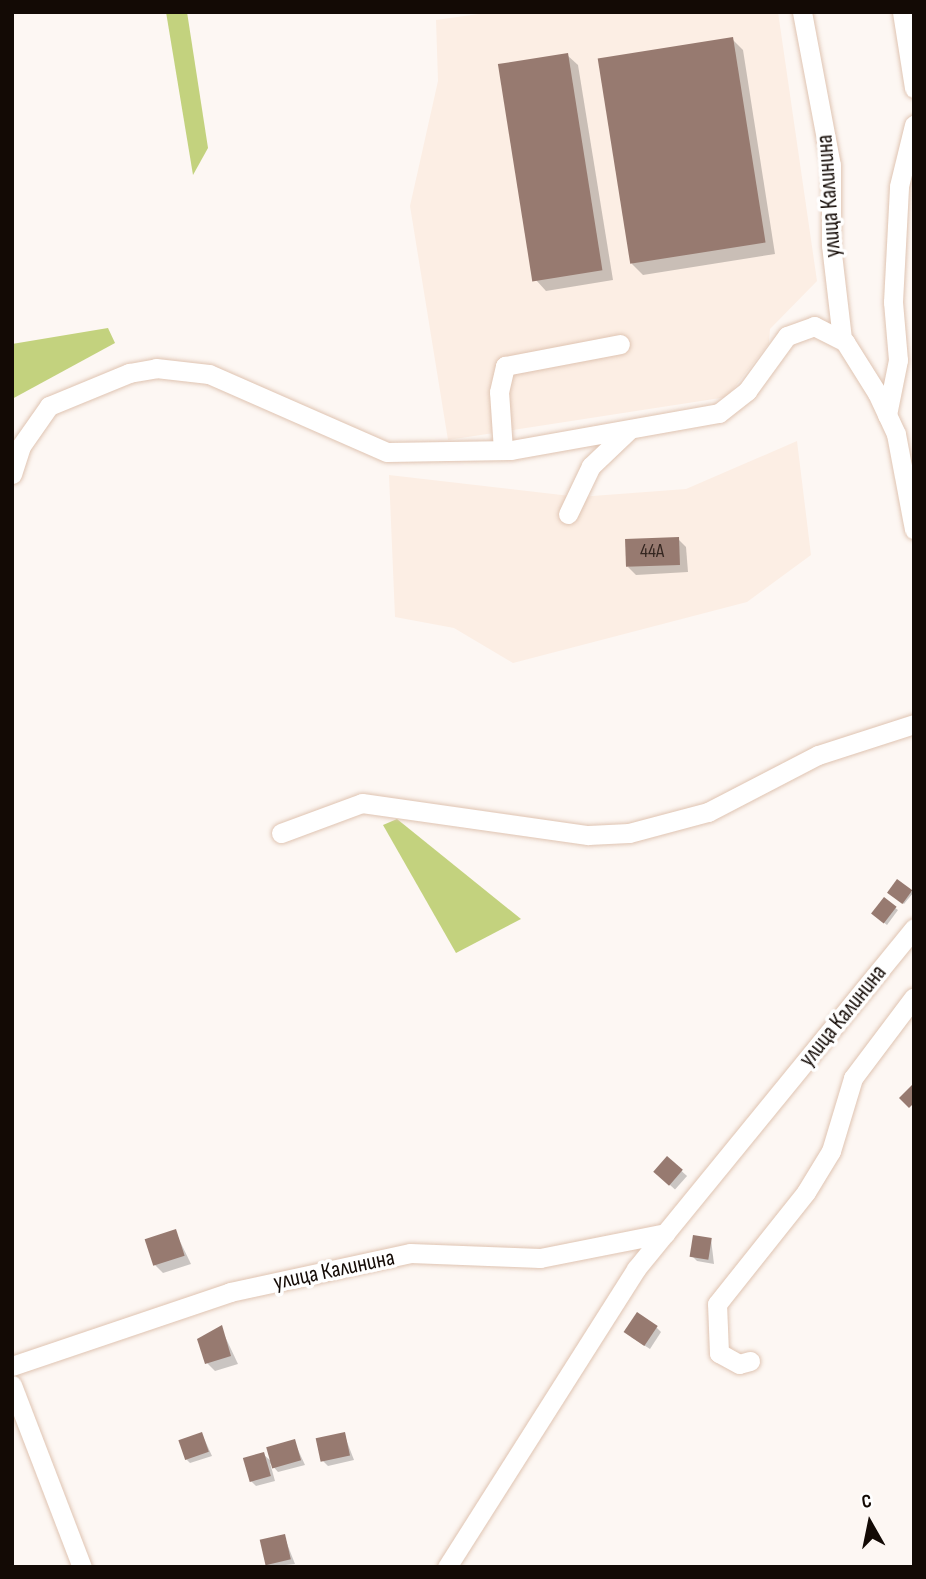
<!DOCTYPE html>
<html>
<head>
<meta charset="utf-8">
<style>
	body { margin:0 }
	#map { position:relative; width:926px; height:1579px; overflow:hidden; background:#fdf7f3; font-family:"Sofia Sans Condensed",sans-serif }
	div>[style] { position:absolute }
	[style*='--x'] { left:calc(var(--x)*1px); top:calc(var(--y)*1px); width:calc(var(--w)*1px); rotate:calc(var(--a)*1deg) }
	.built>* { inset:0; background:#fceee4 }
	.green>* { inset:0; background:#c3d27e }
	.shadow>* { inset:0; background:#0003; transform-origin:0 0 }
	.building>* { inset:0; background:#977a70; transform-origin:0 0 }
	.roads { filter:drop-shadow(0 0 2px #dfc4b2) drop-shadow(0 0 2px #dfc4b2) }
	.minor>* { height:19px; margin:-9.5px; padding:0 9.5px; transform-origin:9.5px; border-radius:9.5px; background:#fff }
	span { translate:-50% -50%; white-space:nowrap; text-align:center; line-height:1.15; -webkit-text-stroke:7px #fff; paint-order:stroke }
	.number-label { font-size:19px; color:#342620 }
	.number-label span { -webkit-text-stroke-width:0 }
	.street-label { font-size:23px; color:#130a05 }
	.frame { position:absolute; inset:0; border:14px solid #130a05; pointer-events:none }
	.north { position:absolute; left:835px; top:1488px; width:70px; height:70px; -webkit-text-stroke:5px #fff; paint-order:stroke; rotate:351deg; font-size:19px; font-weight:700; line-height:28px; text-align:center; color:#130a05 }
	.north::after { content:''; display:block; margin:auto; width:24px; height:32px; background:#130a05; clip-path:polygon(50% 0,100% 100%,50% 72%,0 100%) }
</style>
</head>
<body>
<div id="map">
	<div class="built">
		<i style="clip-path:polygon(493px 12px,778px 12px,817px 281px,770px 329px,769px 343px,727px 397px,448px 440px,410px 206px,438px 81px,436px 20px)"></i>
		<i style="clip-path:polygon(797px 441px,811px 555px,747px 602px,513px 663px,454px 628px,395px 617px,389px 475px,579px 497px,686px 489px)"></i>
	</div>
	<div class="green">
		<i style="clip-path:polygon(166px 12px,187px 12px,208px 148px,193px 175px)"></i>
		<i style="clip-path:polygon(108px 328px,115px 343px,12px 399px,12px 344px)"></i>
		<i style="clip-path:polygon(397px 819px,521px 919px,456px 953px,383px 825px)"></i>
	</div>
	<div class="shadow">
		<i style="clip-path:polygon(732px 39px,743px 50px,775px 254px,643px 275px,632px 264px)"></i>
		<i style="clip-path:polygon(567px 55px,578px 65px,613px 280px,546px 291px,536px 280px)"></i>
		<i style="clip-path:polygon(678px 539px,686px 547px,688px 572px,636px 575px,628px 567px)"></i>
		<i style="clip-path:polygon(897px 881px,913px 893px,904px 904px,891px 895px)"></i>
		<i style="clip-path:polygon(884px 900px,898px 910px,887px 925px,875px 916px)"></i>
		<i style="left:667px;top:1158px;width:27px;height:18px;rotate:42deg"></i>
		<i style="clip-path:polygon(175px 1231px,191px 1264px,163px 1273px,155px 1265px)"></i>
		<i style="clip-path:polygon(711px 1239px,714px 1264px,697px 1261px,692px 1256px)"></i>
		<i style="clip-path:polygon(656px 1327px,661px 1332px,650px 1349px,631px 1337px)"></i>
		<i style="clip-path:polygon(221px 1328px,238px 1364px,215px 1371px,207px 1363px)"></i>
		<i style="clip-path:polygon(202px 1434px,212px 1456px,190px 1463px,185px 1458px)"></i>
		<i style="clip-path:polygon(344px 1434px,354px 1460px,328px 1466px,323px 1461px)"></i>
		<i style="clip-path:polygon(294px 1441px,305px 1465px,278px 1472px,270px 1463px,275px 1481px,256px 1486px,251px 1481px,263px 1454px,272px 1462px)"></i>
		<i style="clip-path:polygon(284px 1536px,295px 1564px,267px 1567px,262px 1541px)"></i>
	</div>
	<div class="building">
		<i style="left:733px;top:37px;width:208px;height:137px;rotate:81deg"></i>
		<i style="left:568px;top:53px;width:220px;height:71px;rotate:81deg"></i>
		<i style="left:679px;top:537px;width:28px;height:54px;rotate:88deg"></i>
		<i style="left:897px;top:879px;width:19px;height:17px;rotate:36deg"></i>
		<i style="left:884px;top:897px;width:16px;height:21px;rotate:38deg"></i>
		<i style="clip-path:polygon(914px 1083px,914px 1103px,909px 1108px,899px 1098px)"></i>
		<i style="left:667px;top:1156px;width:21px;height:21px;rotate:41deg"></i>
		<i style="left:176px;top:1229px;width:28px;height:33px;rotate:72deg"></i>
		<i style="left:693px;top:1235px;width:19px;height:22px;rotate:9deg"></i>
		<i style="left:637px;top:1312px;width:25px;height:24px;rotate:34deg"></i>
		<i style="clip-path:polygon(222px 1325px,231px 1356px,205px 1364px,197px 1339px)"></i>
		<i style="left:202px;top:1432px;width:21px;height:25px;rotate:71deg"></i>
		<i style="left:345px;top:1432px;width:24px;height:30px;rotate:78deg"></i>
		<i style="left:295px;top:1439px;width:22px;height:30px;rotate:74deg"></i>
		<i style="left:264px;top:1452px;width:25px;height:22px;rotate:74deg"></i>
		<i style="left:285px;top:1534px;width:26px;height:26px;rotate:77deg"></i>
	</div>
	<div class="roads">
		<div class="minor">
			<i style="--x:802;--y:12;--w:156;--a:79.3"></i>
			<i style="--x:831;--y:165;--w:80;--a:90"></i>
			<i style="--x:831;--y:245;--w:95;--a:83.3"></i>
			<i style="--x:902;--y:12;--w:77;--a:81"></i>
			<i style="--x:887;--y:415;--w:56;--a:-78.7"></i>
			<i style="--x:898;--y:360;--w:58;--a:-94.9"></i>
			<i style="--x:893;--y:302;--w:116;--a:-87"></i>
			<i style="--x:899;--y:186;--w:63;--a:-76.2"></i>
			<i style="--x:503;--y:450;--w:58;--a:-93.9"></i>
			<i style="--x:499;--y:392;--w:27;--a:-77"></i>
			<i style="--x:505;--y:366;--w:117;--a:-10.8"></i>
			<i style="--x:12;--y:474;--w:29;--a:-72"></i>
			<i style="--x:21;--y:446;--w:49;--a:-55"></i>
			<i style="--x:49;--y:406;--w:87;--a:-22.4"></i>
			<i style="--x:129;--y:373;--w:27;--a:-10"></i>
			<i style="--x:156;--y:368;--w:53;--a:6.5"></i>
			<i style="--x:209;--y:374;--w:194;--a:23.7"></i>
			<i style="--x:387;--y:452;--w:124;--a:-0.9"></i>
			<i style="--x:511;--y:450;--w:211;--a:-10.1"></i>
			<i style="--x:719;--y:413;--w:36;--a:-38"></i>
			<i style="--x:747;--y:391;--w:68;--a:-54"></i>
			<i style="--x:787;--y:336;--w:29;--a:-20"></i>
			<i style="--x:814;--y:326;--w:35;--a:27"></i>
			<i style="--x:845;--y:342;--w:60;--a:57.9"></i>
			<i style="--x:877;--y:393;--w:45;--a:65.1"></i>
			<i style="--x:896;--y:434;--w:97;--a:79.3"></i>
			<i style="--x:568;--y:514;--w:53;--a:-64.4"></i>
			<i style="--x:591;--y:466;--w:51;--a:-43.4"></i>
			<i style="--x:281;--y:833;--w:86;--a:-20.3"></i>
			<i style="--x:362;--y:803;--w:228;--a:8.1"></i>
			<i style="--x:588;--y:835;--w:41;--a:-2.8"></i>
			<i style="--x:629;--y:833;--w:82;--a:-14.9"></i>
			<i style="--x:708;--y:812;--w:124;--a:-27.4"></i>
			<i style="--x:818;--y:755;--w:101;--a:-17.9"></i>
			<i style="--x:750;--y:1361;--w:11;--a:165"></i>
			<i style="--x:739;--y:1364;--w:23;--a:-151"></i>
			<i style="--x:719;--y:1353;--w:49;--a:-92.3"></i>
			<i style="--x:717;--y:1304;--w:143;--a:-51.5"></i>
			<i style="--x:806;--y:1192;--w:48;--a:-58.6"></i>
			<i style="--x:831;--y:1151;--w:76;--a:-73.2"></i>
			<i style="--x:853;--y:1078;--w:101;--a:-53"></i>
			<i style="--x:12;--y:1366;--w:230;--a:-18.7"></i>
			<i style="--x:230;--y:1292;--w:184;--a:-12.2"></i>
			<i style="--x:410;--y:1253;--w:130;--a:2.2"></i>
			<i style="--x:540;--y:1258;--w:128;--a:-11.2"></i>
			<i style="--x:12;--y:1385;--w:195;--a:69"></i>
			<i style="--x:447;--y:1567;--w:353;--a:-57.6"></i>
			<i style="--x:636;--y:1269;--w:440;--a:-50.8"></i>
		</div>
	</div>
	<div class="number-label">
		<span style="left:652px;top:552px">44А</span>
	</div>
	<div class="street-label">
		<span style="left:829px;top:196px;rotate:-94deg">улица Калинина</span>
		<span style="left:843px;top:1016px;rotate:-51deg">улица Калинина</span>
		<span style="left:334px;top:1270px;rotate:-12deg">улица Калинина</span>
	</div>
	<div class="frame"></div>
	<div class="north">С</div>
</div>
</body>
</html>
